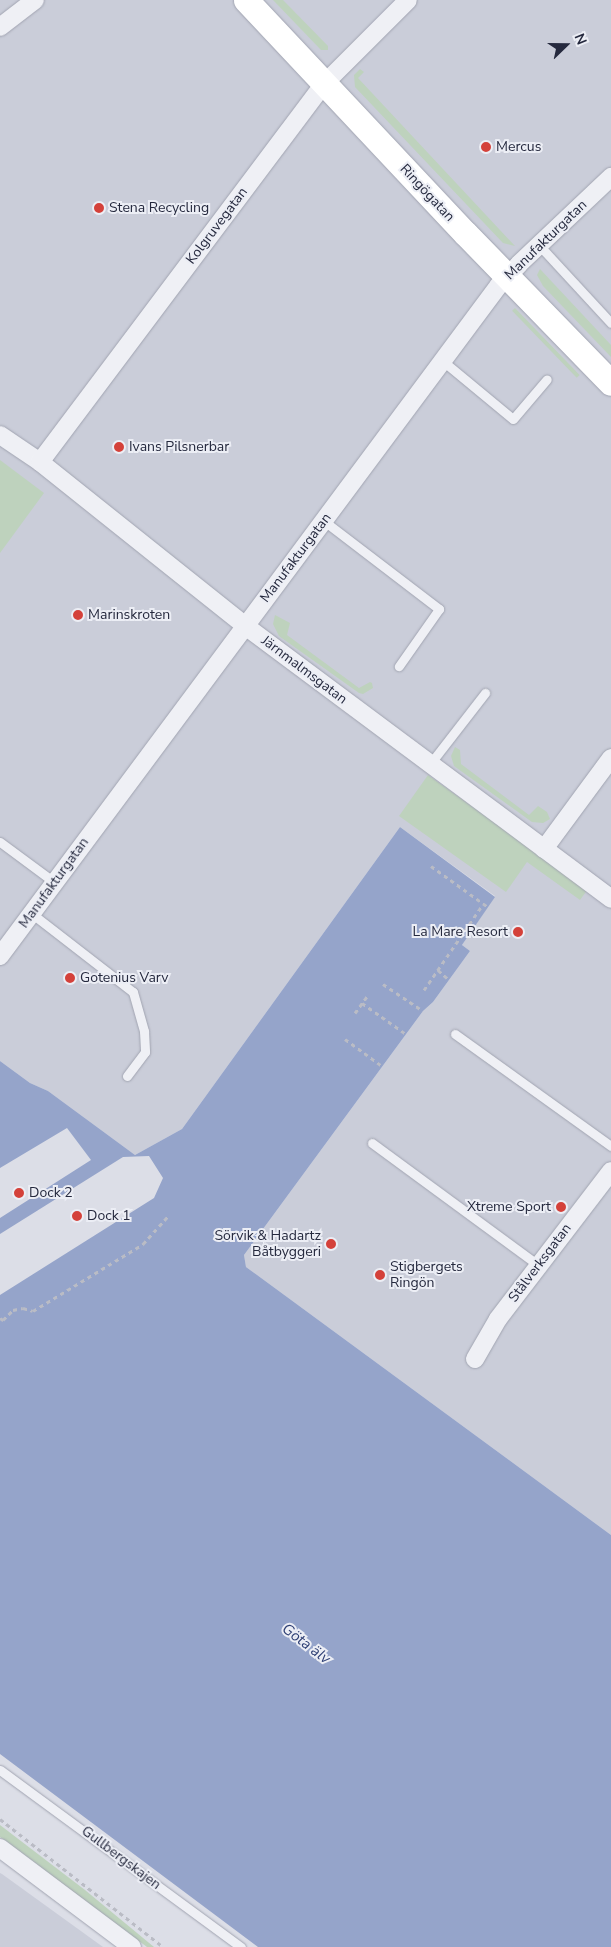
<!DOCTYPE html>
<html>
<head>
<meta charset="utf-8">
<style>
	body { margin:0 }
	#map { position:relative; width:611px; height:1947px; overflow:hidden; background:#dcdee7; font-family:"Nunito Sans",sans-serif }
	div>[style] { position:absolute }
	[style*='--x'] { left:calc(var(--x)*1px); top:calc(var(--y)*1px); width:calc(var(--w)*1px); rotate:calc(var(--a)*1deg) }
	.built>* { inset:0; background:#cacdd9 }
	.green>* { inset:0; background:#bed2bd; transform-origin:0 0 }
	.water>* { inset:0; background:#95a4ca }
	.path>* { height:3px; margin-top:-1.5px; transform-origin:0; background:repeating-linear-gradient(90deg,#babcc5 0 4px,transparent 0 8px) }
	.roads { filter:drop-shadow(0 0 1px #a1a4b1) drop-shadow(0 0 1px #a1a4b1) }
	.lane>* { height:9px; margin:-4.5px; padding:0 4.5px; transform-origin:4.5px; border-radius:4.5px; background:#eff0f5 }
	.street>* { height:18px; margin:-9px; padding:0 9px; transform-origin:9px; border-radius:9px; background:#eff0f5 }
	.secondary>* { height:25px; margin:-12.5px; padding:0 12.5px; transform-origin:12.5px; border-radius:12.5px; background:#fff }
	.dots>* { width:14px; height:14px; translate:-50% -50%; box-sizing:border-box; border:2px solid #eceef5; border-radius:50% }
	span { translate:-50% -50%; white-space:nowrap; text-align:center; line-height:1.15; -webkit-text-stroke:4px #eceef5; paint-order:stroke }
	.poi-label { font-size:14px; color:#25293e }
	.left { translate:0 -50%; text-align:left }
	.right { translate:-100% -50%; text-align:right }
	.street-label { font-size:14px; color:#25293e }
	.water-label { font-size:15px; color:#2e3f74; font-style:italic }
	.north { position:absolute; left:541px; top:20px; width:50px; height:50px; -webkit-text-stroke:4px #eceef5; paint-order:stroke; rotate:68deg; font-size:14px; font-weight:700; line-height:20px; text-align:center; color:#25293e }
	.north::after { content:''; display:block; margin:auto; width:18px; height:22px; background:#25293e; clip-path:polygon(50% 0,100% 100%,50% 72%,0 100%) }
</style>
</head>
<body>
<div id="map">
	<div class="built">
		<i style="clip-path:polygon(0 0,611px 0,611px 1535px,246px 1267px,244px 1255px,423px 1011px,433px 1002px,470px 951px,462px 945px,495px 896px,400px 827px,182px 1129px,135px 1155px,48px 1091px,30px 1083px,0 1061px)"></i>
		<i style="clip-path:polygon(0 1873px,2px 1874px,103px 1947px,0 1947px)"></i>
	</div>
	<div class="green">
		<i style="clip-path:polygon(273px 0,283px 0,328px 46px,328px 50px,321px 50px)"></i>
		<i style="clip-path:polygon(360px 69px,364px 72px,358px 78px,515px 246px,503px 243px,355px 87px,354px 75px)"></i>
		<i style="clip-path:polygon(540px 269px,611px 345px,611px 357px,543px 286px,537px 275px)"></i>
		<i style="left:515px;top:308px;width:93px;height:4px;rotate:46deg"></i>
		<i style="clip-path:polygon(0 460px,44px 493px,0 553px)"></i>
		<i style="clip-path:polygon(275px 615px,290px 623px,287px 635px,359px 688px,370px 682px,372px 683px,373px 688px,363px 694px,359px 693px,279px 636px,273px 624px)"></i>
		<i style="clip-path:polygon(455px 747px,460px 750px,461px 764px,529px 815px,538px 806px,547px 812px,550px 819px,543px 823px,532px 822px,454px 766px,451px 756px)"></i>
		<i style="clip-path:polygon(428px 775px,588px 889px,580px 900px,527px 862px,506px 892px,399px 816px)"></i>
		<i style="clip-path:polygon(0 1825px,85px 1890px,154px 1947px,147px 1947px,0 1837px)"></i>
	</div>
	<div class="water">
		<i style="clip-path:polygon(400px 827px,495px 897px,462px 945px,470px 951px,433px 1002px,423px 1011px,244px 1255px,246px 1267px,611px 1535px,611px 1947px,258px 1947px,0 1754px,0 1295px,154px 1198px,163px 1178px,149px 1156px,123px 1157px,0 1234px,0 1218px,91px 1160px,67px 1128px,0 1168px,0 1061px,30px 1083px,48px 1091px,135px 1155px,182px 1129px)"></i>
	</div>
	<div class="path">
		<i style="--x:431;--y:866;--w:70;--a:35.7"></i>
		<i style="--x:438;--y:970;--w:13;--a:42"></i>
		<i style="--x:383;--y:984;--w:48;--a:34"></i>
		<i style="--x:424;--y:990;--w:104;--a:-55.5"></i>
		<i style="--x:362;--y:1003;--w:54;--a:35.2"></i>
		<i style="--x:355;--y:1013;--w:22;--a:-54"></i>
		<i style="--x:345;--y:1039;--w:46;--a:36.1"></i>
		<i style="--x:0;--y:1318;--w:4;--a:34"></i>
		<i style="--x:3;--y:1320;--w:14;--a:-45"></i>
		<i style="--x:13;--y:1310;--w:10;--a:-11"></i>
		<i style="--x:23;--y:1308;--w:10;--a:17"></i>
		<i style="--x:33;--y:1311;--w:129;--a:-31.3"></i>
		<i style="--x:143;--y:1244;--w:39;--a:-48"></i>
		<i style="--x:0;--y:1819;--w:207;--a:38.1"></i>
	</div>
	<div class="roads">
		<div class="lane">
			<i style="--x:539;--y:245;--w:106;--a:47.3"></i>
			<i style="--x:444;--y:362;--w:89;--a:39.6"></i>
			<i style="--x:513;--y:419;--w:52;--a:-49.6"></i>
			<i style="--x:324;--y:521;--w:145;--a:37.4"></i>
			<i style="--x:439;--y:609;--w:70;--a:125.1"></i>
			<i style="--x:430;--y:764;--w:90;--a:-52.2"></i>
			<i style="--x:0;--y:842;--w:67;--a:36.5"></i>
			<i style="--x:31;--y:913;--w:129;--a:37.8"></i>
			<i style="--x:133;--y:992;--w:41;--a:74.2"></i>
			<i style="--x:144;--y:1031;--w:21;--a:87"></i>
			<i style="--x:145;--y:1052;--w:30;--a:127"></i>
			<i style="--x:455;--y:1034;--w:192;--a:35.7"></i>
			<i style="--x:372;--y:1143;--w:206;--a:36.3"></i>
			<i style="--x:0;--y:1770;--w:299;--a:36.3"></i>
		</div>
		<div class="street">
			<i style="--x:0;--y:27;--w:44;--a:-37.6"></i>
			<i style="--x:0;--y:435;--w:48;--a:34"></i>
			<i style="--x:40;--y:462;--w:261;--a:38.6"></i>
			<i style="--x:244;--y:625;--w:458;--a:36.7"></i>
			<i style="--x:40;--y:462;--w:474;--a:-53.1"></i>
			<i style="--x:325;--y:83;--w:117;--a:-45"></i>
			<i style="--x:544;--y:849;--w:113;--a:-53.6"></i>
			<i style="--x:0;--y:956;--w:836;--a:-53.36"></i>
			<i style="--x:499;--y:285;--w:29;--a:-46"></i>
			<i style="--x:519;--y:264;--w:127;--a:-43.4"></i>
			<i style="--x:475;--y:1359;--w:46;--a:-60.1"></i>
			<i style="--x:498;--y:1319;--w:186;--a:-52.6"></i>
			<i style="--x:0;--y:1848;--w:165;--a:36.9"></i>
		</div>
		<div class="secondary">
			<i style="--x:246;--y:0;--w:320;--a:46.8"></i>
			<i style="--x:465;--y:233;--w:209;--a:45.8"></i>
		</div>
	</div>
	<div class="dots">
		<i style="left:486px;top:147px;background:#d4413a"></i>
		<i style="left:99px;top:208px;background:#d4413a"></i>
		<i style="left:119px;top:447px;background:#d4413a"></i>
		<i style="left:78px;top:615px;background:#d4413a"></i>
		<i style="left:518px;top:932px;background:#d4413a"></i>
		<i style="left:70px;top:978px;background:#d4413a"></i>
		<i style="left:19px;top:1193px;background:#d4413a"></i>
		<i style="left:561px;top:1207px;background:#d4413a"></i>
		<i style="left:77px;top:1216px;background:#d4413a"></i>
		<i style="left:331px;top:1244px;background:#d4413a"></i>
		<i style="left:380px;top:1275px;background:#d4413a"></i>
	</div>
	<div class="poi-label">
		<span class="left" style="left:496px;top:147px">Mercus</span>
		<span class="left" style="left:109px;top:208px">Stena Recycling</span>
		<span class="left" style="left:129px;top:447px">Ivans Pilsnerbar</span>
		<span class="left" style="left:88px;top:615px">Marinskroten</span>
		<span class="right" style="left:508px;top:932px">La Mare Resort</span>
		<span class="left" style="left:80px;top:978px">Gotenius Varv</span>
		<span class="left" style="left:29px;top:1193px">Dock 2</span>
		<span class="right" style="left:551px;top:1207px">Xtreme Sport</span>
		<span class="left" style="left:87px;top:1216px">Dock 1</span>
		<span class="right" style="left:321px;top:1244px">Sörvik &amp; Hadartz<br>Båtbyggeri</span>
		<span class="left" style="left:390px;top:1275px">Stigbergets<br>Ringön</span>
	</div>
	<div class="street-label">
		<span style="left:427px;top:193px;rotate:47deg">Ringögatan</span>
		<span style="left:217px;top:226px;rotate:-53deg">Kolgruvegatan</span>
		<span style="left:546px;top:240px;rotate:-44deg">Manufakturgatan</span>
		<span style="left:296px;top:558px;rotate:-53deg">Manufakturgatan</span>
		<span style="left:304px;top:670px;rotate:37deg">Järnmalmsgatan</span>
		<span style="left:54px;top:883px;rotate:-54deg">Manufakturgatan</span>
		<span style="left:540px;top:1263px;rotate:-53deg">Stålverksgatan</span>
		<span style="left:121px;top:1858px;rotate:37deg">Gullbergskajen</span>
	</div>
	<div class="water-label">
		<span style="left:306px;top:1644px;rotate:37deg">Göta älv</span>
	</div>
	<div class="north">N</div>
</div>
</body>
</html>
